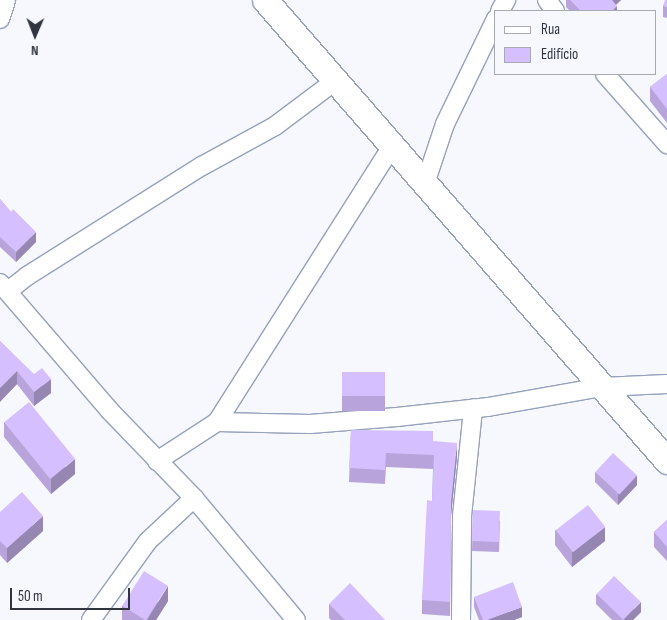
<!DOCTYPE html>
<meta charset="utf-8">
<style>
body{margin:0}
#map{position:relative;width:667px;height:620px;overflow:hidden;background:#f6f8fe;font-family:"Sofia Sans Condensed",sans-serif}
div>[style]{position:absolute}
.roads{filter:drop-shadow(1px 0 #97a1bc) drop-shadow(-1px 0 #97a1bc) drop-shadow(0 1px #97a1bc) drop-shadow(0 -1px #97a1bc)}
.street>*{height:18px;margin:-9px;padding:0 9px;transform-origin:9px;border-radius:9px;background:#fff}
.secondary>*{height:25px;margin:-12.5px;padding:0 12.5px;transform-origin:12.5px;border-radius:12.5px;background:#fff}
.wall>*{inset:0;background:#b8a4da;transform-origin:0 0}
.shaded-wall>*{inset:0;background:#9686b2}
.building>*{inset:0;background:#d6bffe;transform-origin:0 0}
span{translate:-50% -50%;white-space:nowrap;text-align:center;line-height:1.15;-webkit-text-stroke:4px #f6f8fe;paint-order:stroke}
.legend{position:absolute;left:494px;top:10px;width:162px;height:65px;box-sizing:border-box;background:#f6f8fe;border:1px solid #a7aab2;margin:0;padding:6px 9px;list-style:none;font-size:15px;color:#313540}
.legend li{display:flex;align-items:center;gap:10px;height:25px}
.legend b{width:25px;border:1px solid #a7aab2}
.north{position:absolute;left:10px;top:10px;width:50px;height:50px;-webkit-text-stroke:4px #f6f8fe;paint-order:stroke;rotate:181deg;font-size:14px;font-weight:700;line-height:20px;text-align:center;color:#313540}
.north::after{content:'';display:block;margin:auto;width:18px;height:22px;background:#313540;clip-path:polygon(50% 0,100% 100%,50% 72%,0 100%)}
.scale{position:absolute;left:10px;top:588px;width:120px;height:22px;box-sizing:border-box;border:2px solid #313540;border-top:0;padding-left:6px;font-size:15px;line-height:18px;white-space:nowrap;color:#313540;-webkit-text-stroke:4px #f6f8fe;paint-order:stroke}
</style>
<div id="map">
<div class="roads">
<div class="street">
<i style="left:547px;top:0;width:14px;rotate:54deg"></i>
<i style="left:500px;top:11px;width:13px;rotate:-61deg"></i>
<i style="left:0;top:19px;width:20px;rotate:-72deg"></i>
<i style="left:605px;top:74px;width:94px;rotate:48.5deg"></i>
<i style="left:425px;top:184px;width:63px;rotate:-71.6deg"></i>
<i style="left:445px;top:124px;width:117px;rotate:-64.1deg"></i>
<i style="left:0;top:283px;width:169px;rotate:49.3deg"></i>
<i style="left:110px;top:411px;width:121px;rotate:46deg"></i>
<i style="left:194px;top:498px;width:159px;rotate:50.1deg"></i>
<i style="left:8px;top:291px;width:24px;rotate:-38deg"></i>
<i style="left:27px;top:276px;width:207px;rotate:-32.2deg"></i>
<i style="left:202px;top:166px;width:83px;rotate:-28.7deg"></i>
<i style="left:275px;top:126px;width:75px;rotate:-36.9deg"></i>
<i style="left:217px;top:422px;width:327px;rotate:-57.6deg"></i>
<i style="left:157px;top:461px;width:72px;rotate:-33deg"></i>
<i style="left:217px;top:422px;width:93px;rotate:1.2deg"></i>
<i style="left:310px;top:424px;width:87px;rotate:-4.6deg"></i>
<i style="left:397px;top:417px;width:92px;rotate:-6.3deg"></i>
<i style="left:488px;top:407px;width:116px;rotate:-10deg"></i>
<i style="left:602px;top:387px;width:65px;rotate:-2.6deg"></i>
<i style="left:91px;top:620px;width:97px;rotate:-54.2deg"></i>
<i style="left:148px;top:541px;width:63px;rotate:-43.1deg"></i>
<i style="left:461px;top:620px;width:104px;rotate:-89.4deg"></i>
<i style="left:462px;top:516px;width:108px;rotate:-84.1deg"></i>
</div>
<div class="secondary">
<i style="left:265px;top:0;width:612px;rotate:48.91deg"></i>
</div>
</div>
<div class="wall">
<i style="clip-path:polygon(566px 0,621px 0,616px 5px,617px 11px,570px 11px,566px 7px)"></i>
<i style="clip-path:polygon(667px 0,667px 18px,663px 17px,663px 6px)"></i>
<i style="clip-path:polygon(667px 74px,667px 123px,650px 101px,650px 87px)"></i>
<i style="clip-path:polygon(0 199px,36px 242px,16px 262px,0 247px)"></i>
<i style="clip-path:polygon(0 341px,51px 393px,34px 406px,17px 384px,0 401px)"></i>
<i style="left:342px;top:372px;width:43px;height:39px"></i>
<i style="clip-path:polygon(4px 422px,75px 474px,51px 494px,4px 437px)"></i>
<i style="clip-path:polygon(351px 430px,433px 441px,457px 457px,451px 516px,450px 616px,422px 614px,422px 600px,432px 501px,433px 469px,386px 467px,385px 484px,349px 482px)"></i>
<i style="clip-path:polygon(595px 472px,637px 485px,618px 505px,595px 482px)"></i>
<i style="clip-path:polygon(473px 510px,500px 521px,499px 552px,472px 551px)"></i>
<i style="clip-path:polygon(0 512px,43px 531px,7px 563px,0 555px)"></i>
<i style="clip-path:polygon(667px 520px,667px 561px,654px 547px,654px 532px)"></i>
<i style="clip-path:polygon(555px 530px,605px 541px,572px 567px,555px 545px)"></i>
<i style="clip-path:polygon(596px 594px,641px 612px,633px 620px,612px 620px,596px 604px)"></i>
<i style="clip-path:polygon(474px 597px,522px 617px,514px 620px,479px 620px,474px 607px)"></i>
<i style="clip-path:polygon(168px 601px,156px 620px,122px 620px,122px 606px)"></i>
<i style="clip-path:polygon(329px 604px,385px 620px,331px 620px,329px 618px)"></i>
</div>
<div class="shaded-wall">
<i style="clip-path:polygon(610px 0,621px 0,610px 10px)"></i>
<i style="clip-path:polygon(617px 6px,617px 11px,613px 11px,613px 10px)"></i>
<i style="clip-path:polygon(36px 232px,36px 242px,16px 262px,16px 252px)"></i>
<i style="clip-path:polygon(17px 371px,17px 384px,0 402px,0 388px)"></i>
<i style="clip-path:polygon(51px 379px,51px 393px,34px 406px,34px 392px)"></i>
<i style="clip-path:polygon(457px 443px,457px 457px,451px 516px,450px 616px,451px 502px)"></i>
<i style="clip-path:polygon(75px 459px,75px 474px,51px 494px,51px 479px)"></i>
<i style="clip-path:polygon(637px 475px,637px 485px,618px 505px,618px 495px)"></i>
<i style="clip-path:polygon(43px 516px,43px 531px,7px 563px,7px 548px)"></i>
<i style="clip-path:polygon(605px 527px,605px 541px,572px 567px,572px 552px)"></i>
<i style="clip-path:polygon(168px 586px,168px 601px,156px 620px,147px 620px)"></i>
<i style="clip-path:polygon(641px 602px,641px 612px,633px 620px,623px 620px)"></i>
<i style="clip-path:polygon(522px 607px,522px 617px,514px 620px,487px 620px)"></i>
</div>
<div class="building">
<i style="clip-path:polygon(570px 0,612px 0,617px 6px,613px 10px,614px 11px,581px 11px)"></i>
<i style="clip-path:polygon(665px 0,667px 0,667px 7px,663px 6px)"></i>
<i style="clip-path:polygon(667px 74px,667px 109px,650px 87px)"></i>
<i style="clip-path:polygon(0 199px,11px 212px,13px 209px,36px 232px,16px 252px,0 237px)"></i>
<i style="clip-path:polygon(0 341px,34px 374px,42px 368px,51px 379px,34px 392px,17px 371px,0 388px)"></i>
<i style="left:342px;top:372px;width:43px;height:24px"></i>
<i style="left:29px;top:402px;width:73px;height:32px;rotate:51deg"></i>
<i style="clip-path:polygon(351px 430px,433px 431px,433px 441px,457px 443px,451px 502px,450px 602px,422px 600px,427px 500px,432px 501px,434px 455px,386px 453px,385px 470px,349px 468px)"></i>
<i style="left:613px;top:453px;width:33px;height:26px;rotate:43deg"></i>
<i style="clip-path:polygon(22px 492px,43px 516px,7px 548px,0 541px,0 512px)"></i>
<i style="left:588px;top:505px;width:28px;height:41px;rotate:52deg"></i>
<i style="left:473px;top:510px;width:27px;height:31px;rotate:2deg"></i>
<i style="clip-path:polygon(667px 520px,667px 547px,654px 532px)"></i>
<i style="left:144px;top:571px;width:28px;height:41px;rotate:32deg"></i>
<i style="left:614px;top:576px;width:37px;height:25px;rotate:44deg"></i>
<i style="clip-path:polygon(513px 582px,522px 607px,487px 620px,483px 620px,474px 597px)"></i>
<i style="clip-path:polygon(350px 583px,385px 620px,345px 620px,329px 604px)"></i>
</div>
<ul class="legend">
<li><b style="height:6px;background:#fff"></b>Rua</li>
<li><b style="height:14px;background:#d6bffe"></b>Edifício</li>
</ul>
<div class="north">N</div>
<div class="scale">50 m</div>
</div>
